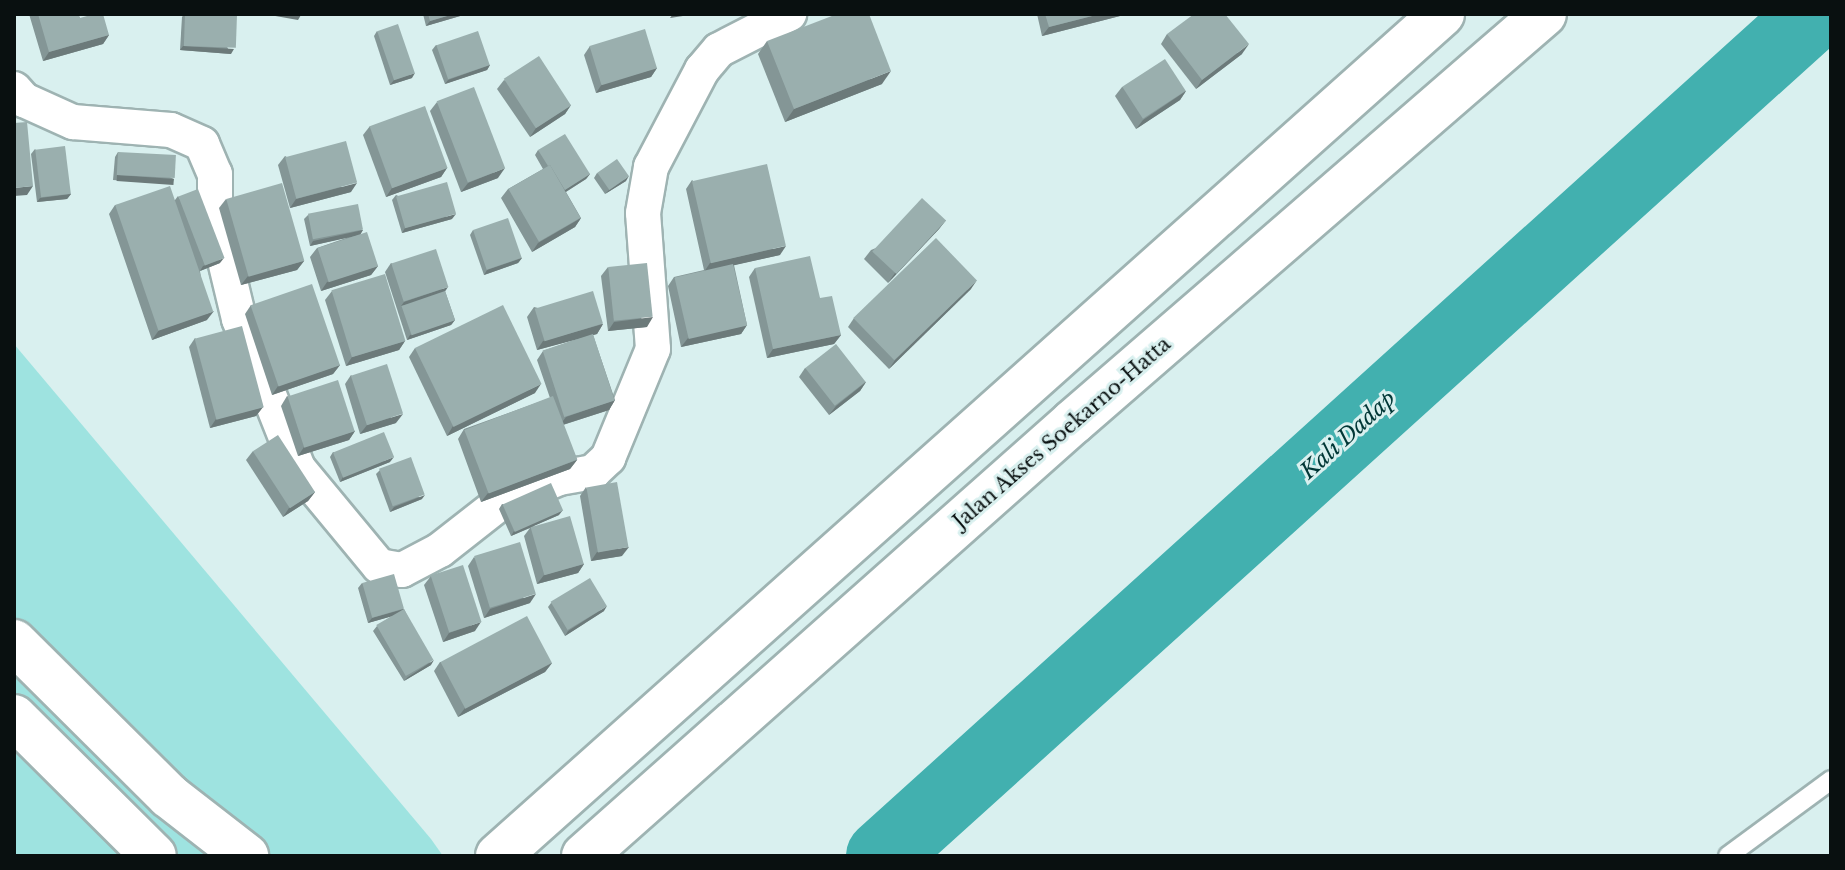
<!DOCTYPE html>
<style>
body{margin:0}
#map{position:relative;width:1845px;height:870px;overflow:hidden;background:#d9f0ef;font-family:"Libre Baskerville",serif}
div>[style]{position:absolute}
.green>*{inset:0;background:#9ee3e0}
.river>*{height:72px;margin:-36px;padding:0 36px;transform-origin:36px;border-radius:36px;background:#42b0af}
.roads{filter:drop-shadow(2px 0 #9eb3b2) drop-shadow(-2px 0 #9eb3b2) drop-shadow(0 2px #9eb3b2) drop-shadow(0 -2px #9eb3b2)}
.lane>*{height:18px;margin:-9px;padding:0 9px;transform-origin:9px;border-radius:9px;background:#fff}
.street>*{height:34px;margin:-17px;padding:0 17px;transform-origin:17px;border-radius:17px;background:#fff}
.secondary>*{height:44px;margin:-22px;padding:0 22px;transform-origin:22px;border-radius:22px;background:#fff}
.wall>*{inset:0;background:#849696}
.shaded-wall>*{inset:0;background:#6c7a7a;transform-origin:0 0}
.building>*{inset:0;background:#9aafae;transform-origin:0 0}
span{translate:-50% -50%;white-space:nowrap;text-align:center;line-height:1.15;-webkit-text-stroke:6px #d9f0ef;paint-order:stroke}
.street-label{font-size:20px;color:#091010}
.water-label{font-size:22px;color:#013736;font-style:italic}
.frame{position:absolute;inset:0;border:16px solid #091010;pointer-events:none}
</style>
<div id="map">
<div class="green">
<i style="clip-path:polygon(14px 344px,431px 839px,443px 856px,14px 856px)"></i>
</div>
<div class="river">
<i style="left:882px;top:856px;width:1256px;rotate:-42.1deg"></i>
</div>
<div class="roads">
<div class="lane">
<i style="left:1728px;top:856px;width:128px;rotate:-36.4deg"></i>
</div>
<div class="street">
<i style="left:14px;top:89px;width:15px;rotate:48deg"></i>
<i style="left:24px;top:100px;width:54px;rotate:24.2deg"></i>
<i style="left:73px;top:122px;width:98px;rotate:4.7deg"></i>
<i style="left:171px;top:130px;width:34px;rotate:24deg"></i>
<i style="left:202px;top:144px;width:33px;rotate:67deg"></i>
<i style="left:215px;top:174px;width:45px;rotate:90deg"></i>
<i style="left:215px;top:219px;width:103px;rotate:76.5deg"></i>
<i style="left:239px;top:319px;width:160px;rotate:68.4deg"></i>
<i style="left:298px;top:468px;width:127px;rotate:50.4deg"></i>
<i style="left:379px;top:566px;width:23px;rotate:10deg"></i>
<i style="left:402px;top:570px;width:43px;rotate:-27.8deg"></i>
<i style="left:440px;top:550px;width:76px;rotate:-38.1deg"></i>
<i style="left:500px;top:503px;width:64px;rotate:-23deg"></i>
<i style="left:559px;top:478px;width:35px;rotate:-10deg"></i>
<i style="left:593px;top:472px;width:21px;rotate:-43deg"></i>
<i style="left:608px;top:458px;width:118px;rotate:-67.6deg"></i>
<i style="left:653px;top:349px;width:136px;rotate:-94.2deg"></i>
<i style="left:643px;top:213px;width:47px;rotate:-80.1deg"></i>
<i style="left:651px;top:167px;width:110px;rotate:-62.3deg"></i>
<i style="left:702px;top:70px;width:26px;rotate:-50deg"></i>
<i style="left:719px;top:50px;width:79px;rotate:-27.2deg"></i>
</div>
<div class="secondary">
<i style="left:14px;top:642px;width:218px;rotate:44.8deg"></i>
<i style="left:169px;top:796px;width:98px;rotate:37.9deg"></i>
<i style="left:14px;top:717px;width:197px;rotate:44.8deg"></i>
<i style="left:498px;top:856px;width:1265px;rotate:-41.73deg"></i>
<i style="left:584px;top:856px;width:654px;rotate:-41.59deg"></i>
<i style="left:1073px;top:422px;width:623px;rotate:-40.9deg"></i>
</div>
</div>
<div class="wall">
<i style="clip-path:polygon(29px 14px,78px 14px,80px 18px,109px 35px,103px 44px,43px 61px)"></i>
<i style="clip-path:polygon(184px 14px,209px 14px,231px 54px,180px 50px,182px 17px)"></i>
<i style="clip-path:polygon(423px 14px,467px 14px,426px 26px)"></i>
<i style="clip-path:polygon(1037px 14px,1121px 14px,1120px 16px,1042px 36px)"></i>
<i style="clip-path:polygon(377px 31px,412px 78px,390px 85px,374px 36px)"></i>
<i style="clip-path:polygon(1167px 34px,1242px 54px,1196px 89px,1161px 44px)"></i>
<i style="clip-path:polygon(767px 41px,882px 84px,785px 122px,758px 54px)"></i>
<i style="clip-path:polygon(436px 45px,490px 65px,487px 70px,445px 84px,432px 50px)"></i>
<i style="clip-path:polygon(590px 46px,657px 68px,651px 77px,596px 93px,584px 55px)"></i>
<i style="clip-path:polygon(504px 80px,571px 105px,565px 114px,530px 137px,497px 89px)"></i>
<i style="clip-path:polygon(1122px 87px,1186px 91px,1180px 100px,1136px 129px,1115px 96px)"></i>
<i style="clip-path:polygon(437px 102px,498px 178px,461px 192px,430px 111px)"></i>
<i style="clip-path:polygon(370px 126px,447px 168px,441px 177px,386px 197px,363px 135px)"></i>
<i style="clip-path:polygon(35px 149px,71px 194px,67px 199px,37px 202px,31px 154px)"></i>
<i style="clip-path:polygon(538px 150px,590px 174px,586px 179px,566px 192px,581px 218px,575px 227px,532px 252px,501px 198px,508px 189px,543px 169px,535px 155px)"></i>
<i style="clip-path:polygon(118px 152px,174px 179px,171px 184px,113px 180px,115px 157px)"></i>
<i style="clip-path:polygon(285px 156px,351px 192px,290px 208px,278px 165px)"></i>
<i style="clip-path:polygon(597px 173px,626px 181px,605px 194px,594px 178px)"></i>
<i style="clip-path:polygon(692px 180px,780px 255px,734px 265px,747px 325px,741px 334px,681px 347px,668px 286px,674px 277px,704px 270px,686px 189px)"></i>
<i style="clip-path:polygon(396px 195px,452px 219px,402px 233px,392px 200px)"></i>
<i style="clip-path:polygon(178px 196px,220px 263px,200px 271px,207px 320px,152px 340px,109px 214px,115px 205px,175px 200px)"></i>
<i style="clip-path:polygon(226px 199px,304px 261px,297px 270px,241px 285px,219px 208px)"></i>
<i style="clip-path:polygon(308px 215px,363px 230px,360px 234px,378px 266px,371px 275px,321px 291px,310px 257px,317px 248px,349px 237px,310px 246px,304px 219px)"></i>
<i style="clip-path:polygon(946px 220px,939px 229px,888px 283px,864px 259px,871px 250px)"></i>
<i style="clip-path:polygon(473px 230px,522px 258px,518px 263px,484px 275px,470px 235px)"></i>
<i style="clip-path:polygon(391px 263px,445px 291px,455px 320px,451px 325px,407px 340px,385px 272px)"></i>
<i style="clip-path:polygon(608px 267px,647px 327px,608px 331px,601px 276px)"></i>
<i style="clip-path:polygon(755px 268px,820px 298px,841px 335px,834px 344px,767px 358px,749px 277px)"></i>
<i style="clip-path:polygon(971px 289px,889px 369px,848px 327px,854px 318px)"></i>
<i style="clip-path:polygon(332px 291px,405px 341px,399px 350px,346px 366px,325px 300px)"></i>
<i style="clip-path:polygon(251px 305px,340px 365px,333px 374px,272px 395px,245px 314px)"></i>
<i style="clip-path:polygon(534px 307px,603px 324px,597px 334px,593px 335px,615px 400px,609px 410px,563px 425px,577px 460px,570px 469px,481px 502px,458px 439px,464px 429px,550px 398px,537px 360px,543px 351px,580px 338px,537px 350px,527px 317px)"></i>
<i style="clip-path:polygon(195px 338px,263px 407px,256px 416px,210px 428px,189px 347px)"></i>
<i style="clip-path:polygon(415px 348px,535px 393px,447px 436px,409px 357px)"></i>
<i style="clip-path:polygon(805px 368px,866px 382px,860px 391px,829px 415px,799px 377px)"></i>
<i style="clip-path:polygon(351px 375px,396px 423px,360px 434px,345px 384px)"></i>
<i style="clip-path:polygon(287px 396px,355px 431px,349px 440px,298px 456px,281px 406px)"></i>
<i style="clip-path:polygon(253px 451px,315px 492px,308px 501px,283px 517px,246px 460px)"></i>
<i style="clip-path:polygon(333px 452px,390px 462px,340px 482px,330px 457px)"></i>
<i style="clip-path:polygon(380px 470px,422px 499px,390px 512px,376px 474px)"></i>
<i style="clip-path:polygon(586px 487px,622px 556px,591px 561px,580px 496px)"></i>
<i style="clip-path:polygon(502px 504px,559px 515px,533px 526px,584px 564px,578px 573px,537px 584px,524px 536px,530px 528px,511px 536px,499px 509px)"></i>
<i style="clip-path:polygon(474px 557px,530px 603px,484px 618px,468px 566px)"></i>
<i style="clip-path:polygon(431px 576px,475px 631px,443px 642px,424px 585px)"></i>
<i style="clip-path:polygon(362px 583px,404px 609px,431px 665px,404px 681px,373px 631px,377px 626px,392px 616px,368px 623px,358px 588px)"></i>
<i style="clip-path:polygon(551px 603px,604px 611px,565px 636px,548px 607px)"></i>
<i style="clip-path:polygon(440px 662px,552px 663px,545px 672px,458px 717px,434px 671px)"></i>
</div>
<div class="shaded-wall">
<i style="clip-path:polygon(264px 14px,294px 14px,301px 15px,298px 20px)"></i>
<i style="clip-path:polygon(454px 14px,467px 14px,426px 26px,430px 21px)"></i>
<i style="clip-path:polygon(673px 14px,696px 14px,670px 18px)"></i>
<i style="clip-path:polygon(1100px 14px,1121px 14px,1120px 16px,1042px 36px,1049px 27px)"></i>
<i style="clip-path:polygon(109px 35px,103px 44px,43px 61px,49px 52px)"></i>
<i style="clip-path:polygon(1249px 44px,1242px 54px,1196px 89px,1202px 80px)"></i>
<i style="clip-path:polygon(183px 46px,234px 49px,231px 54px,180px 50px)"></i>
<i style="clip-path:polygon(490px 65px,487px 70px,445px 84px,448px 80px)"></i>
<i style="clip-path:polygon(657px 68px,651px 77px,596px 93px,602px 84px)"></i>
<i style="clip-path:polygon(891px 71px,882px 84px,785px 122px,794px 109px)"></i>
<i style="clip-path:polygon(415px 73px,412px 78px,390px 85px,394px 80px)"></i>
<i style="clip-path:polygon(1186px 91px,1180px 100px,1136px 129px,1143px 120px)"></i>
<i style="clip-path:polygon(571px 105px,565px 114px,530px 137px,536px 128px)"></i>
<i style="clip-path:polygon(447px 168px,441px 177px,386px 197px,392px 188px)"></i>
<i style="clip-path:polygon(505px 168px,498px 178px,461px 192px,468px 183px)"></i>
<i style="clip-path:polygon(590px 174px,586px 179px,559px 196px,563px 191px)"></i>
<i style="left:117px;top:175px;width:57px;height:6px;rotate:4deg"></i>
<i style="clip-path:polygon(629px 176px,626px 181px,605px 194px,609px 190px)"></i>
<i style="clip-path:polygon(357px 183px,351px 192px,290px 208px,296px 199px)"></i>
<i style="clip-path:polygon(33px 186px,27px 195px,14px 196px,14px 188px)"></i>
<i style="clip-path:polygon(71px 194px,67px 199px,37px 202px,40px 198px)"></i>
<i style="clip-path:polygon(456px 214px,452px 219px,402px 233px,405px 228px)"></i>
<i style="clip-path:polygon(581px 218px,575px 227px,532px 252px,538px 243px)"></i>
<i style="clip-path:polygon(946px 220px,939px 229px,888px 283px,895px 273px)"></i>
<i style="clip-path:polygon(363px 230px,360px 235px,310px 246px,313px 241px)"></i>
<i style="clip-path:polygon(786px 246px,780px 255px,704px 272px,710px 263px)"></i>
<i style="clip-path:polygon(224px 258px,220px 263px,200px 271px,203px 266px)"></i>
<i style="clip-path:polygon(522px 258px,518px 263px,484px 275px,487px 270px)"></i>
<i style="clip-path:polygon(304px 261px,297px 270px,241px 285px,248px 276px)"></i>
<i style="clip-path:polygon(378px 266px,371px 275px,321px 291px,327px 282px)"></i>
<i style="clip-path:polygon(977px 280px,971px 289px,889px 369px,895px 360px)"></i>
<i style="clip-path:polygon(448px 287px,442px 296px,401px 306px,404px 302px)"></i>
<i style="clip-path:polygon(214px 311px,207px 320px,152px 340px,159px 330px)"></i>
<i style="clip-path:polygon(653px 317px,647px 327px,608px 331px,614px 322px)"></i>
<i style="clip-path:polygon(455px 320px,451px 325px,407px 340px,410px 335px)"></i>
<i style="clip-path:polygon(603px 324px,597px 334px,537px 350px,543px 341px)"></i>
<i style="clip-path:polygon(747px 325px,741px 334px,681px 347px,688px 338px)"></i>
<i style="clip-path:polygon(841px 335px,834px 344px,767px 358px,773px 349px)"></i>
<i style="clip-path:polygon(405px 341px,399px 350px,346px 366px,352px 357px)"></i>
<i style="clip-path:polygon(340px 365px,333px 374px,272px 395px,278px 386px)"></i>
<i style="clip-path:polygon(866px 382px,860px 391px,829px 415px,836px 406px)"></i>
<i style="clip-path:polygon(541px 384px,535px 393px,447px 436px,453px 426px)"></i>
<i style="clip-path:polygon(615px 400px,609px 410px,559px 426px,566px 417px)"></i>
<i style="clip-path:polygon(263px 407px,256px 416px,210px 428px,216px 419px)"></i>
<i style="clip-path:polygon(403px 414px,396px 423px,360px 434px,367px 425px)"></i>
<i style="clip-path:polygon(355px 431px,349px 440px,298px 456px,304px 447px)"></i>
<i style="clip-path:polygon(394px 457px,390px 462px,340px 482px,343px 477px)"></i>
<i style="clip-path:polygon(577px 460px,570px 469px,481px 502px,488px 493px)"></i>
<i style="clip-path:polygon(315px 492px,308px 501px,283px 517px,289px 508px)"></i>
<i style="clip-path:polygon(425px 495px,422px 499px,390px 512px,394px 507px)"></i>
<i style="clip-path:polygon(563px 510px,559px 515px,511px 536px,514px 531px)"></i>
<i style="clip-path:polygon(629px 547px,622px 556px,591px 561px,597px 552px)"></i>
<i style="clip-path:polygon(584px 564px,578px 573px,537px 584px,544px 575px)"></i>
<i style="clip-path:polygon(536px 594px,530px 603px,484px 618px,490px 609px)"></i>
<i style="clip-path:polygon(607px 606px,604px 611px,565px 636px,568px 631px)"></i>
<i style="clip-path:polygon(404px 609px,400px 614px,368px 623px,372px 618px)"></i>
<i style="clip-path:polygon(481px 622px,475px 631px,443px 642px,449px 633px)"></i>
<i style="clip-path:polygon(434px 660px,431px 665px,404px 681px,408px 677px)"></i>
<i style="clip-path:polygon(552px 663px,545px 672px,458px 717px,465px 708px)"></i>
</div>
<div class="building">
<i style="clip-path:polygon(38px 14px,78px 14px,80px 18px,94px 14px,103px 14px,109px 35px,49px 52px)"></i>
<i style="left:185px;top:14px;width:52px;height:32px;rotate:2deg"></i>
<i style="clip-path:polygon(428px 14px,454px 14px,430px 21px)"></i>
<i style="clip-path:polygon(837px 14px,869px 14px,891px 71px,794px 109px,767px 41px)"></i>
<i style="clip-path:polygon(1045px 14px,1100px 14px,1049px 27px)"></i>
<i style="clip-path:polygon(1194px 14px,1225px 14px,1249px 44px,1202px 80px,1167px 34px)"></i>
<i style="left:398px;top:24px;width:52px;height:22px;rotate:71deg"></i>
<i style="left:645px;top:29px;width:41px;height:58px;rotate:73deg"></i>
<i style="left:478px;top:31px;width:36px;height:44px;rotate:71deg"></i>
<i style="left:539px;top:56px;width:59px;height:42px;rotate:57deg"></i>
<i style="left:1165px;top:59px;width:38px;height:51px;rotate:57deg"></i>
<i style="left:474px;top:87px;width:87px;height:40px;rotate:69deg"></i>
<i style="left:425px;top:106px;width:66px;height:59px;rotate:70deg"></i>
<i style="clip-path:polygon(27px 122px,33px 186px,14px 188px,14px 123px)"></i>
<i style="clip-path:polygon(565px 134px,590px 174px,565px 190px,550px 165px,548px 166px,538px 150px)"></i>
<i style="left:346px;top:141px;width:43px;height:63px;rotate:75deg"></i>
<i style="left:65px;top:146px;width:48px;height:30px;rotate:83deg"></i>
<i style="left:118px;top:152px;width:58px;height:23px;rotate:3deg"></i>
<i style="left:617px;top:159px;width:21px;height:24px;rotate:55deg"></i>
<i style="left:767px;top:164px;width:84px;height:77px;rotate:77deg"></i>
<i style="left:550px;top:165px;width:61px;height:48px;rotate:60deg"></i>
<i style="left:447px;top:182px;width:33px;height:53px;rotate:74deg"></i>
<i style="left:282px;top:183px;width:81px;height:58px;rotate:74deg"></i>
<i style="left:170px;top:186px;width:133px;height:58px;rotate:71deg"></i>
<i style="left:198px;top:189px;width:74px;height:21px;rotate:69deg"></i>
<i style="left:922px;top:198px;width:33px;height:73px;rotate:43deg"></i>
<i style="left:358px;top:204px;width:26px;height:51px;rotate:79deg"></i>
<i style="left:508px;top:218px;width:42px;height:37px;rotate:71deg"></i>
<i style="left:367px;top:232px;width:36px;height:52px;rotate:72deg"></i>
<i style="left:936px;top:238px;width:59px;height:115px;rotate:46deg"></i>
<i style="left:436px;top:249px;width:40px;height:47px;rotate:72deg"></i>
<i style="clip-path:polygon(810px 256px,820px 298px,832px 296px,841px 335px,773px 349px,755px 268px)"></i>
<i style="left:647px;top:263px;width:54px;height:39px;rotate:84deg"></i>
<i style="left:733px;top:264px;width:63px;height:60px;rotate:77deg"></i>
<i style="left:385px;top:274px;width:70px;height:56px;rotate:73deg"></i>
<i style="left:312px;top:284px;width:86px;height:65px;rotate:71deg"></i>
<i style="left:445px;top:291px;width:31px;height:46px;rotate:71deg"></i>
<i style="left:593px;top:291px;width:34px;height:61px;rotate:73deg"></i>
<i style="left:503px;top:305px;width:88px;height:98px;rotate:64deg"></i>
<i style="left:242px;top:326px;width:84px;height:49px;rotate:75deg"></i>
<i style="left:593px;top:334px;width:70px;height:53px;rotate:72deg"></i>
<i style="left:836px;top:344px;width:48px;height:39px;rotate:52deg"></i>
<i style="left:387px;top:364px;width:52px;height:38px;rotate:72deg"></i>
<i style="left:338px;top:380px;width:54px;height:53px;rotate:72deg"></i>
<i style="left:553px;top:396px;width:68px;height:95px;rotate:69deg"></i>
<i style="left:384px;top:432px;width:27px;height:55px;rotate:68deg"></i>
<i style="left:278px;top:435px;width:68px;height:30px;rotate:57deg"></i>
<i style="left:411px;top:457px;width:40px;height:34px;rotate:70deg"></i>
<i style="left:617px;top:482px;width:66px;height:31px;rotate:80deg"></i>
<i style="left:551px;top:483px;width:30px;height:53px;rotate:66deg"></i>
<i style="left:570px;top:516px;width:50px;height:41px;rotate:74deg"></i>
<i style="left:520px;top:542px;width:54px;height:48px;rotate:73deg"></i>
<i style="left:463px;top:565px;width:60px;height:34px;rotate:72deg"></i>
<i style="left:394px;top:574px;width:36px;height:33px;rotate:74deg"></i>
<i style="left:590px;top:578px;width:33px;height:46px;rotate:59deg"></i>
<i style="left:404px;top:609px;width:59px;height:32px;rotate:60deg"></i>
<i style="left:527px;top:616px;width:53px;height:98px;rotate:62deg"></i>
</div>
<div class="street-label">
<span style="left:1062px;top:433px;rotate:-41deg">Jalan Akses Soekarno-Hatta</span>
</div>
<div class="water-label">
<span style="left:1348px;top:435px;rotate:-42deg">Kali Dadap</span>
</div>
<div class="frame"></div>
</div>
